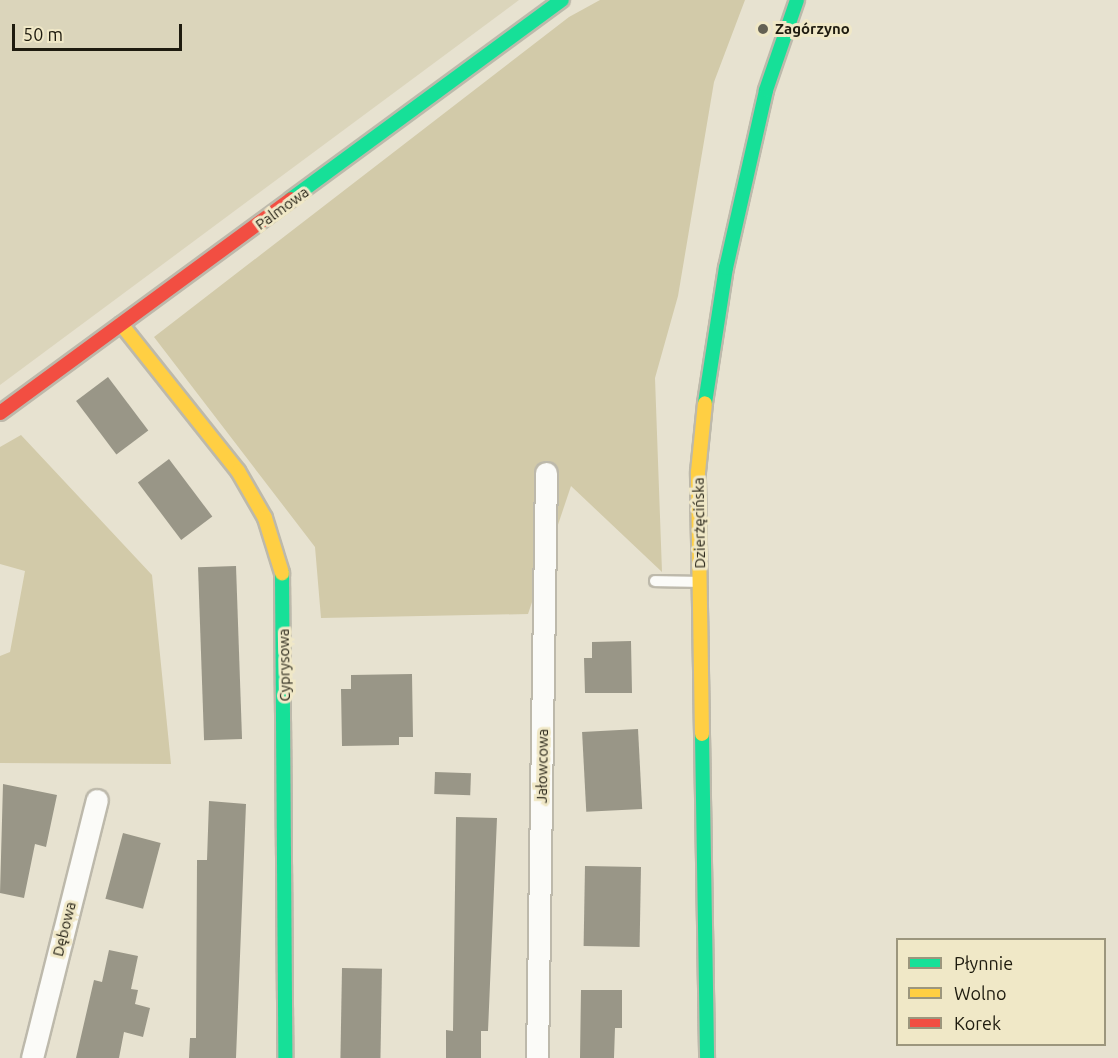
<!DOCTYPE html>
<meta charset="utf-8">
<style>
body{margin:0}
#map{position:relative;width:1118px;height:1058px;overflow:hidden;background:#e7e2d0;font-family:Ubuntu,sans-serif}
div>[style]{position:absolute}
.green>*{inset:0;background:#dbd5bb}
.forest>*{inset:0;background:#d2caa9}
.building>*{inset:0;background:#999687;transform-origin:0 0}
.roads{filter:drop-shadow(2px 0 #bdb9ab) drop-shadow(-2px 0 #bdb9ab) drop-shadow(0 2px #bdb9ab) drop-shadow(0 -2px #bdb9ab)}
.lane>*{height:10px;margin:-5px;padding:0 5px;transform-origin:5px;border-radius:5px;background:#fbfbf8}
.street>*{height:21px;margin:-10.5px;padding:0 10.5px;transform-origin:10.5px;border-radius:10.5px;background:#fbfbf8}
.fast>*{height:14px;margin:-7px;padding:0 7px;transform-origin:7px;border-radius:7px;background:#16e098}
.slow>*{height:14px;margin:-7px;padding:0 7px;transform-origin:7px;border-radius:7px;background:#ffcf43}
.jam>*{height:14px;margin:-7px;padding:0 7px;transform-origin:7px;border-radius:7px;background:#f24e42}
.dots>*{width:16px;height:16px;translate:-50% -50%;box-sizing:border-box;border:3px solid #f0e8c7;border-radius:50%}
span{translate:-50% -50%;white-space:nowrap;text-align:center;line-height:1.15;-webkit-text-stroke:6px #f0e8c7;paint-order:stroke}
.poi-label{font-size:15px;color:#1e1b0f;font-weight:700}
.left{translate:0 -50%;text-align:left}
.street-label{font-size:15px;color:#1e1b0f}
.legend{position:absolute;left:896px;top:938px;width:210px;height:108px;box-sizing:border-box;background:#f0e8c7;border:2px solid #9c967d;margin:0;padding:8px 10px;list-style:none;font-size:18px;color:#1e1b0f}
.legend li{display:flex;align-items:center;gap:12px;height:30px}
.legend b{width:30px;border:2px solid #9c967d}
.scale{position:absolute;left:12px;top:24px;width:170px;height:27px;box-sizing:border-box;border:3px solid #1e1b0f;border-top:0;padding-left:8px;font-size:18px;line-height:21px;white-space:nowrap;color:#1e1b0f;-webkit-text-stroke:4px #f0e8c7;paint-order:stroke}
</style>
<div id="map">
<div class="green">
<i style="clip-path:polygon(0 0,519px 0,0 385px)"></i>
</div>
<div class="forest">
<i style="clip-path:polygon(600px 0,745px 0,714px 82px,678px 296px,655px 378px,662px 572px,571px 486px,528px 614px,321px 618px,315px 547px,154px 337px,569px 17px)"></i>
<i style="clip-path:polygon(21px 435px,152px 575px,171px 764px,0 763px,0 656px,10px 652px,25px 571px,0 564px,0 447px)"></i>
</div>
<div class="building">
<i style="left:108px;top:377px;width:67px;height:40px;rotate:53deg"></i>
<i style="left:169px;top:459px;width:72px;height:39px;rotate:53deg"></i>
<i style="left:236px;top:566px;width:173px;height:38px;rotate:88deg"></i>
<i style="clip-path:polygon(631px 641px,632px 693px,585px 693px,584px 658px,592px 658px,592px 642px)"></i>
<i style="clip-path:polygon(412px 674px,413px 737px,399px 737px,399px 745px,342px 746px,341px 689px,351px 689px,351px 675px)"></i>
<i style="left:638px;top:729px;width:80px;height:56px;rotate:87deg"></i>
<i style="left:435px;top:772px;width:36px;height:22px;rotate:2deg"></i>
<i style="clip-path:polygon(3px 784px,57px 795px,46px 847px,35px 844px,24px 898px,0 893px)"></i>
<i style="clip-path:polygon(209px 801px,246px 804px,236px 1058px,189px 1058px,190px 1038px,196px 1038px,197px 860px,207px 860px)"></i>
<i style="clip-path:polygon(456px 817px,497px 818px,488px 1031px,481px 1031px,481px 1058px,446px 1058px,446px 1030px,453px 1031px)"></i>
<i style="left:123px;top:833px;width:39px;height:68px;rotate:15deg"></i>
<i style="left:585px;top:866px;width:56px;height:80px;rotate:1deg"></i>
<i style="clip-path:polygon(109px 950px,138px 956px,131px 989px,138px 990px,135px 1004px,150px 1008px,143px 1037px,124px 1032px,119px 1058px,76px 1058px,94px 980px,102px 982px)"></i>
<i style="left:342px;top:968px;width:40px;height:90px;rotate:1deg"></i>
<i style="clip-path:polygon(581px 990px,622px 990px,622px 1028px,615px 1028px,614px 1058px,580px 1058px)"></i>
</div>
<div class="roads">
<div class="lane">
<i style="left:655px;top:581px;width:44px;rotate:1.3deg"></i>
</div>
<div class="street">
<i style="left:32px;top:1058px;width:266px;rotate:-75.9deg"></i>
<i style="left:537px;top:1058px;width:585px;rotate:-89.12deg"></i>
</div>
<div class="fast">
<i style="left:291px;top:199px;width:336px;rotate:-36.3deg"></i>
<i style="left:705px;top:403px;width:137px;rotate:-81.2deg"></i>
<i style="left:726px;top:268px;width:182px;rotate:-77.3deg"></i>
<i style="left:766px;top:90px;width:95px;rotate:-71deg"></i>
<i style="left:282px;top:573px;width:485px;rotate:89.6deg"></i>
<i style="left:702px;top:734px;width:324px;rotate:89.1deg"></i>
</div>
<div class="slow">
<i style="left:121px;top:324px;width:188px;rotate:51.5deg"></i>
<i style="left:238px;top:471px;width:54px;rotate:60.1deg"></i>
<i style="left:265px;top:518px;width:58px;rotate:72.8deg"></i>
<i style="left:702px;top:734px;width:262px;rotate:-90.9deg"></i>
<i style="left:698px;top:472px;width:69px;rotate:-84.2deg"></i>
</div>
<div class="jam">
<i style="left:0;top:413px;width:361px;rotate:-36.3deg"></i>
</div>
</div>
<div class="dots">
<i style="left:763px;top:29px;background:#646153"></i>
</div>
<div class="poi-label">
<span class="left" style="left:775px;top:29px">Zagórzyno</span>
</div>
<div class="street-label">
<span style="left:282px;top:208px;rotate:-36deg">Palmowa</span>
<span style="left:699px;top:523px;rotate:-91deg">Dzierżęcińska</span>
<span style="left:284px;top:665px;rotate:-91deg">Cyprysowa</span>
<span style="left:542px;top:766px;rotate:-89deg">Jałowcowa</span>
<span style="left:64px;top:929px;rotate:-76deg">Dębowa</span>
</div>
<ul class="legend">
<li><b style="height:8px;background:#16e098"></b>Płynnie</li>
<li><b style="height:8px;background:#ffcf43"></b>Wolno</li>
<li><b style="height:8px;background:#f24e42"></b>Korek</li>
</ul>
<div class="scale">50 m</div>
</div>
